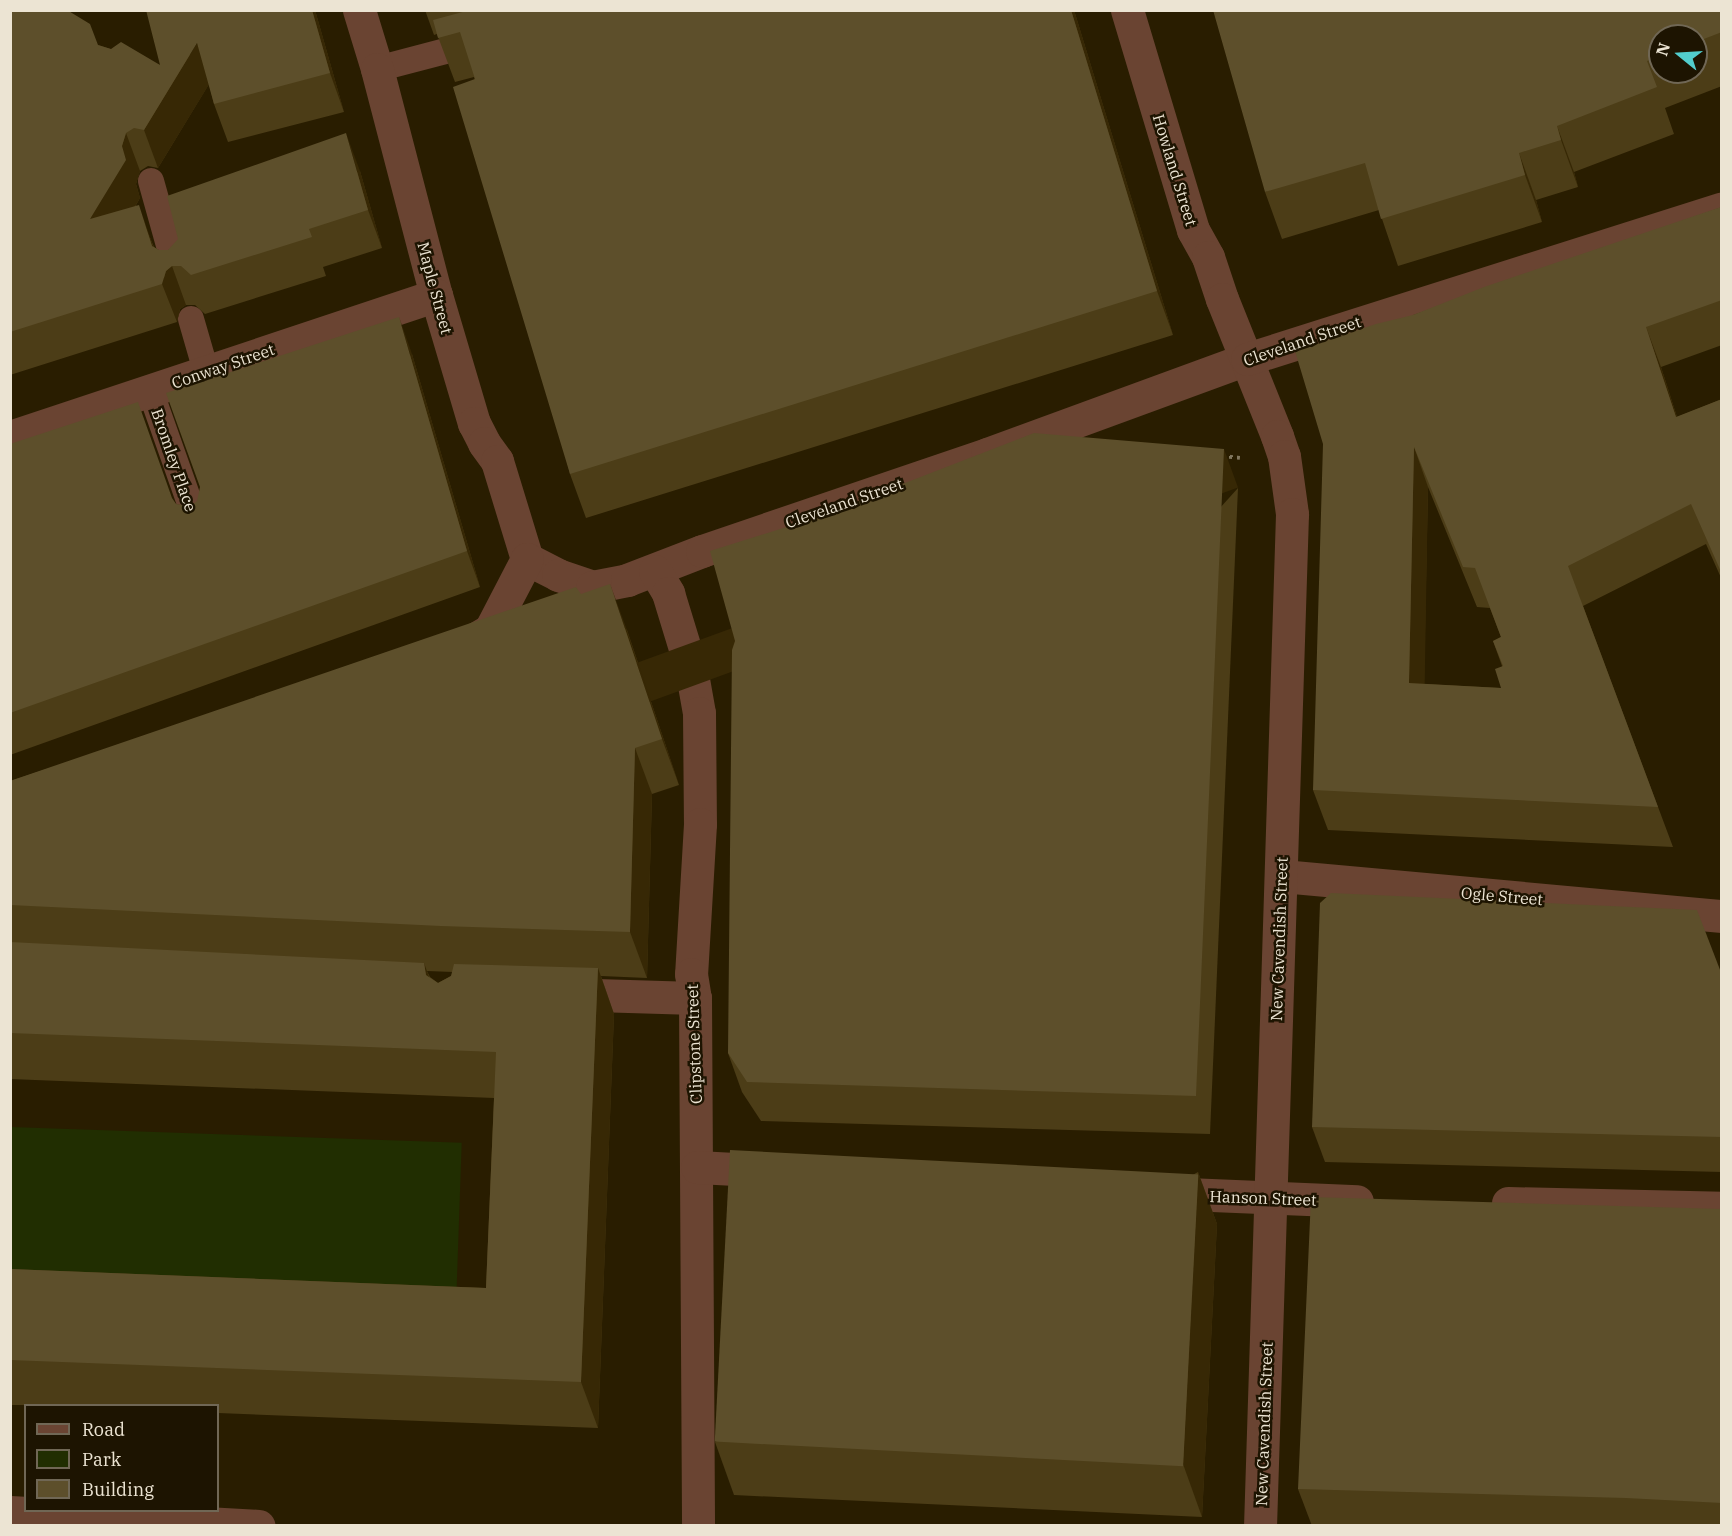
<!DOCTYPE html>
<style>
body{margin:0}
#map{position:relative;width:1732px;height:1536px;overflow:hidden;background:#291d00;font-family:"IBM Plex Serif",serif}
div>[style]{position:absolute}
.green>*{inset:0;background:#212e01;transform-origin:0 0}
.path>*{height:4px;margin-top:-2px;transform-origin:0;background:repeating-linear-gradient(90deg,#80765e 0 3px,transparent 0 7.5px)}
.service>*{height:26px;margin:-13px;padding:0 13px;transform-origin:13px;border-radius:13px;background:#6a4432}
.minor>*{height:33px;margin:-16.5px;padding:0 16.5px;transform-origin:16.5px;border-radius:16.5px;background:#6a4432}
.tertiary>*{height:33px;margin:-16.5px;padding:0 16.5px;transform-origin:16.5px;border-radius:16.5px;background:#6a4432}
.wall>*{inset:0;background:#4c3d17}
.shaded-wall>*{inset:0;background:#372805;transform-origin:0 0}
.building>*{inset:0;background:#5d4f2b;transform-origin:0 0}
span{translate:-50% -50%;white-space:nowrap;text-align:center;line-height:1.15;-webkit-text-stroke:5px #1d1401;paint-order:stroke}
.street-label{font-size:16px;color:#ece4d3}
.frame{position:absolute;inset:0;border:12px solid #ece4d3;pointer-events:none}
.legend{position:absolute;left:24px;top:1404px;width:195px;height:108px;box-sizing:border-box;background:#1d1401;border:2px solid #706755;margin:0;padding:8px 10px;list-style:none;font-size:18px;color:#ece4d3}
.legend li{display:flex;align-items:center;gap:12px;height:30px}
.legend b{width:30px;border:2px solid #706755}
.north{position:absolute;left:1648px;top:24px;width:60px;height:60px;box-sizing:border-box;background:#1d1401;border:2px solid #706755;border-radius:50%;rotate:288deg;font-size:16px;font-weight:700;line-height:24px;text-align:center;color:#ece4d3}
.north::after{content:'';display:block;margin:auto;width:21px;height:27px;background:#52cdcd;clip-path:polygon(50% 0,100% 100%,50% 72%,0 100%)}
</style>
<div id="map">
<div class="green">
<i style="left:11px;top:1127px;width:451px;height:164px;rotate:2deg"></i>
</div>
<div class="path">
<i style="left:1222px;top:456px;width:18px;rotate:6deg"></i>
</div>
<div class="service">
<i style="left:377px;top:69px;width:102px;rotate:-14.7deg"></i>
<i style="left:151px;top:181px;width:97px;rotate:74.4deg"></i>
<i style="left:191px;top:319px;width:54px;rotate:73.9deg"></i>
<i style="left:150px;top:390px;width:147px;rotate:70.6deg"></i>
</div>
<div class="minor">
<i style="left:359px;top:10px;width:62px;rotate:73deg"></i>
<i style="left:377px;top:69px;width:234px;rotate:75.4deg"></i>
<i style="left:436px;top:295px;width:134px;rotate:73.5deg"></i>
<i style="left:474px;top:423px;width:22px;rotate:63deg"></i>
<i style="left:484px;top:443px;width:22px;rotate:54deg"></i>
<i style="left:497px;top:461px;width:102px;rotate:73deg"></i>
<i style="left:10px;top:437px;width:449px;rotate:-18.4deg"></i>
<i style="left:527px;top:559px;width:35px;rotate:27deg"></i>
<i style="left:558px;top:575px;width:36px;rotate:19deg"></i>
<i style="left:592px;top:587px;width:36px;rotate:-11deg"></i>
<i style="left:627px;top:580px;width:80px;rotate:-21.1deg"></i>
<i style="left:702px;top:551px;width:301px;rotate:-18.8deg"></i>
<i style="left:987px;top:454px;width:277px;rotate:-20.1deg"></i>
<i style="left:655px;top:571px;width:26px;rotate:59deg"></i>
<i style="left:668px;top:593px;width:78px;rotate:73deg"></i>
<i style="left:691px;top:668px;width:46px;rotate:79.9deg"></i>
<i style="left:699px;top:713px;width:111px;rotate:89.5deg"></i>
<i style="left:700px;top:824px;width:150px;rotate:93.4deg"></i>
<i style="left:691px;top:974px;width:24px;rotate:81deg"></i>
<i style="left:695px;top:998px;width:528px;rotate:89.67deg"></i>
<i style="left:470px;top:642px;width:23px;rotate:-31deg"></i>
<i style="left:490px;top:630px;width:80px;rotate:-62.5deg"></i>
<i style="left:1282px;top:876px;width:442px;rotate:5.2deg"></i>
<i style="left:562px;top:994px;width:133px;rotate:1.7deg"></i>
<i style="left:697px;top:1167px;width:76px;rotate:3deg"></i>
<i style="left:1163px;top:1193px;width:194px;rotate:2.4deg"></i>
<i style="left:1508px;top:1203px;width:214px;rotate:1.3deg"></i>
<i style="left:10px;top:1512px;width:249px;rotate:3.2deg"></i>
</div>
<div class="tertiary">
<i style="left:1127px;top:10px;width:230px;rotate:73.3deg"></i>
<i style="left:1193px;top:230px;width:31px;rotate:61deg"></i>
<i style="left:1208px;top:257px;width:44px;rotate:71.6deg"></i>
<i style="left:1222px;top:299px;width:148px;rotate:68.1deg"></i>
<i style="left:1277px;top:436px;width:21px;rotate:71deg"></i>
<i style="left:1284px;top:456px;width:59px;rotate:82.1deg"></i>
<i style="left:1292px;top:514px;width:1013px;rotate:91.81deg"></i>
<i style="left:1247px;top:359px;width:498px;rotate:-17.6deg"></i>
</div>
<div class="wall">
<i style="clip-path:polygon(10px 10px,98px 45px,160px 65px,315px 10px,344px 112px,228px 142px,214px 104px,209px 84px,158px 168px,148px 166px,140px 171px,136px 184px,140px 198px,136px 205px,154px 247px,159px 250px,168px 250px,360px 171px,382px 248px,323px 267px,326px 276px,205px 314px,195px 305px,186px 305px,180px 309px,177px 322px,10px 375px)"></i>
<i style="clip-path:polygon(425px 10px,1074px 10px,1173px 335px,586px 518px,570px 474px,474px 77px,455px 82px,437px 34px,434px 35px)"></i>
<i style="clip-path:polygon(evenodd,1722px 10px,1722px 86px,1665px 108px,1674px 134px,1574px 172px,1578px 187px,1536px 200px,1542px 222px,1398px 266px,1379px 210px,1282px 239px,1265px 192px,1722px 10px,1660px 36px,1696px 36px,1696px 72px,1660px 72px,1660px 36px)"></i>
<i style="clip-path:polygon(evenodd,1722px 207px,1722px 345px,1661px 367px,1677px 417px,1722px 399px,1722px 580px,1706px 544px,1583px 606px,1673px 847px,1328px 830px,1313px 790px,1413px 315px,1722px 207px,1428px 487px,1477px 607px,1490px 608px,1501px 637px,1493px 641px,1502px 666px,1501px 688px,1424px 684px,1428px 487px)"></i>
<i style="clip-path:polygon(412px 354px,480px 587px,10px 755px,10px 444px,172px 499px,176px 504px,190px 507px)"></i>
<i style="clip-path:polygon(1238px 488px,1210px 1134px,761px 1121px,742px 1092px,728px 1053px)"></i>
<i style="clip-path:polygon(evenodd,581px 594px,627px 630px,679px 785px,652px 794px,647px 978px,601px 976px,614px 1014px,598px 1428px,218px 1413px,218px 1406px,10px 1405px,10px 1269px,486px 1288px,494px 1098px,10px 1079px,10px 781px,581px 594px,427px 971px,453px 972px,451px 976px,438px 983px,430px 977px,427px 971px)"></i>
<i style="clip-path:polygon(1722px 975px,1722px 1172px,1325px 1162px,1312px 1127px)"></i>
<i style="clip-path:polygon(1198px 1172px,1217px 1224px,1202px 1517px,734px 1495px,715px 1442px)"></i>
<i style="clip-path:polygon(1722px 1209px,1722px 1526px,1312px 1526px,1298px 1489px)"></i>
</div>
<div class="shaded-wall">
<i style="clip-path:polygon(312px 10px,315px 10px,344px 112px,330px 73px)"></i>
<i style="clip-path:polygon(1071px 10px,1074px 10px,1173px 335px,1157px 291px)"></i>
<i style="clip-path:polygon(197px 43px,211px 81px,158px 168px,144px 130px)"></i>
<i style="clip-path:polygon(1557px 126px,1574px 172px,1578px 187px,1561px 140px)"></i>
<i style="clip-path:polygon(126px 133px,140px 171px,136px 184px,140px 198px,104px 258px,90px 219px,122px 146px)"></i>
<i style="clip-path:polygon(346px 133px,360px 171px,382px 248px,368px 210px)"></i>
<i style="clip-path:polygon(1519px 153px,1536px 200px,1542px 222px,1525px 175px)"></i>
<i style="clip-path:polygon(139px 205px,164px 278px,166px 271px,172px 266px,186px 305px,180px 309px,177px 322px,162px 284px,152px 246px)"></i>
<i style="clip-path:polygon(399px 317px,412px 354px,480px 587px,467px 551px)"></i>
<i style="clip-path:polygon(1646px 327px,1661px 367px,1690px 457px,1676px 417px)"></i>
<i style="clip-path:polygon(1414px 447px,1428px 487px,1424px 723px,1409px 683px)"></i>
<i style="left:1224px;top:449px;width:41px;height:648px;rotate:70deg"></i>
<i style="clip-path:polygon(610px 584px,627px 630px,679px 785px,662px 739px)"></i>
<i style="clip-path:polygon(635px 748px,652px 794px,647px 978px,630px 932px)"></i>
<i style="clip-path:polygon(424px 963px,441px 1009px,426px 975px)"></i>
<i style="clip-path:polygon(598px 968px,614px 1014px,598px 1428px,581px 1382px)"></i>
<i style="clip-path:polygon(1198px 1172px,1217px 1224px,1202px 1517px,1183px 1464px)"></i>
</div>
<div class="building">
<i style="clip-path:polygon(10px 10px,67px 10px,90px 24px,98px 45px,111px 49px,121px 42px,160px 65px,146px 10px,312px 10px,330px 73px,214px 104px,197px 43px,144px 130px,134px 128px,126px 133px,122px 146px,126px 160px,90px 219px,139px 205px,152px 246px,159px 250px,168px 250px,178px 239px,167px 196px,346px 133px,368px 210px,309px 229px,312px 237px,191px 275px,181px 266px,172px 266px,166px 271px,162px 284px,10px 332px)"></i>
<i style="clip-path:polygon(470px 10px,1071px 10px,1157px 291px,570px 474px,453px 87px,475px 79px,460px 32px,438px 38px,433px 20px)"></i>
<i style="clip-path:polygon(1213px 10px,1722px 10px,1722px 32px,1696px 42px,1696px 36px,1660px 36px,1660px 56px,1647px 61px,1657px 87px,1557px 126px,1561px 140px,1519px 153px,1525px 175px,1381px 219px,1365px 163px,1265px 192px)"></i>
<i style="clip-path:polygon(evenodd,1721px 207px,1722px 300px,1646px 327px,1676px 417px,1722px 399px,1722px 574px,1691px 504px,1568px 566px,1658px 807px,1313px 790px,1323px 444px,1295px 351px,1376px 324px,1413px 315px,1484px 287px,1721px 207px,1414px 447px,1463px 567px,1475px 568px,1501px 637px,1493px 641px,1503px 666px,1495px 669px,1501px 688px,1409px 683px,1414px 447px)"></i>
<i style="clip-path:polygon(399px 317px,467px 551px,10px 713px,10px 444px,138px 402px,172px 498px,176px 504px,190px 507px,197px 501px,200px 487px,166px 393px)"></i>
<i style="clip-path:polygon(1034px 433px,1224px 449px,1196px 1096px,747px 1082px,728px 1053px,732px 650px,735px 641px,710px 551px,812px 519px)"></i>
<i style="clip-path:polygon(610px 584px,662px 739px,635px 748px,630px 932px,441px 926px,10px 905px,10px 781px,576px 587px,581px 594px)"></i>
<i style="clip-path:polygon(1331px 893px,1697px 910px,1722px 975px,1722px 1137px,1312px 1127px,1320px 903px)"></i>
<i style="clip-path:polygon(10px 942px,424px 963px,426px 975px,438px 983px,451px 976px,454px 964px,598px 968px,581px 1382px,10px 1360px,10px 1269px,486px 1288px,496px 1052px,10px 1033px)"></i>
<i style="left:730px;top:1150px;width:469px;height:292px;rotate:3deg"></i>
<i style="clip-path:polygon(1311px 1197px,1722px 1209px,1722px 1503px,1626px 1498px,1298px 1489px)"></i>
</div>
<div class="street-label">
<span style="left:1175px;top:170px;rotate:73deg">Howland Street</span>
<span style="left:435px;top:288px;rotate:75deg">Maple Street</span>
<span style="left:1302px;top:341px;rotate:-19deg">Cleveland Street</span>
<span style="left:223px;top:366px;rotate:-19deg">Conway Street</span>
<span style="left:174px;top:460px;rotate:71deg">Bromley Place</span>
<span style="left:844px;top:503px;rotate:-19deg">Cleveland Street</span>
<span style="left:1502px;top:896px;rotate:5deg">Ogle Street</span>
<span style="left:1279px;top:939px;rotate:-88deg">New Cavendish Street</span>
<span style="left:694px;top:1044px;rotate:-92deg">Clipstone Street</span>
<span style="left:1263px;top:1198px;rotate:2deg">Hanson Street</span>
<span style="left:1264px;top:1424px;rotate:-88deg">New Cavendish Street</span>
</div>
<div class="frame"></div>
<ul class="legend">
<li><b style="height:8px;background:#6a4432"></b>Road</li>
<li><b style="height:16px;background:#212e01"></b>Park</li>
<li><b style="height:16px;background:#5d4f2b"></b>Building</li>
</ul>
<div class="north">N</div>
</div>
